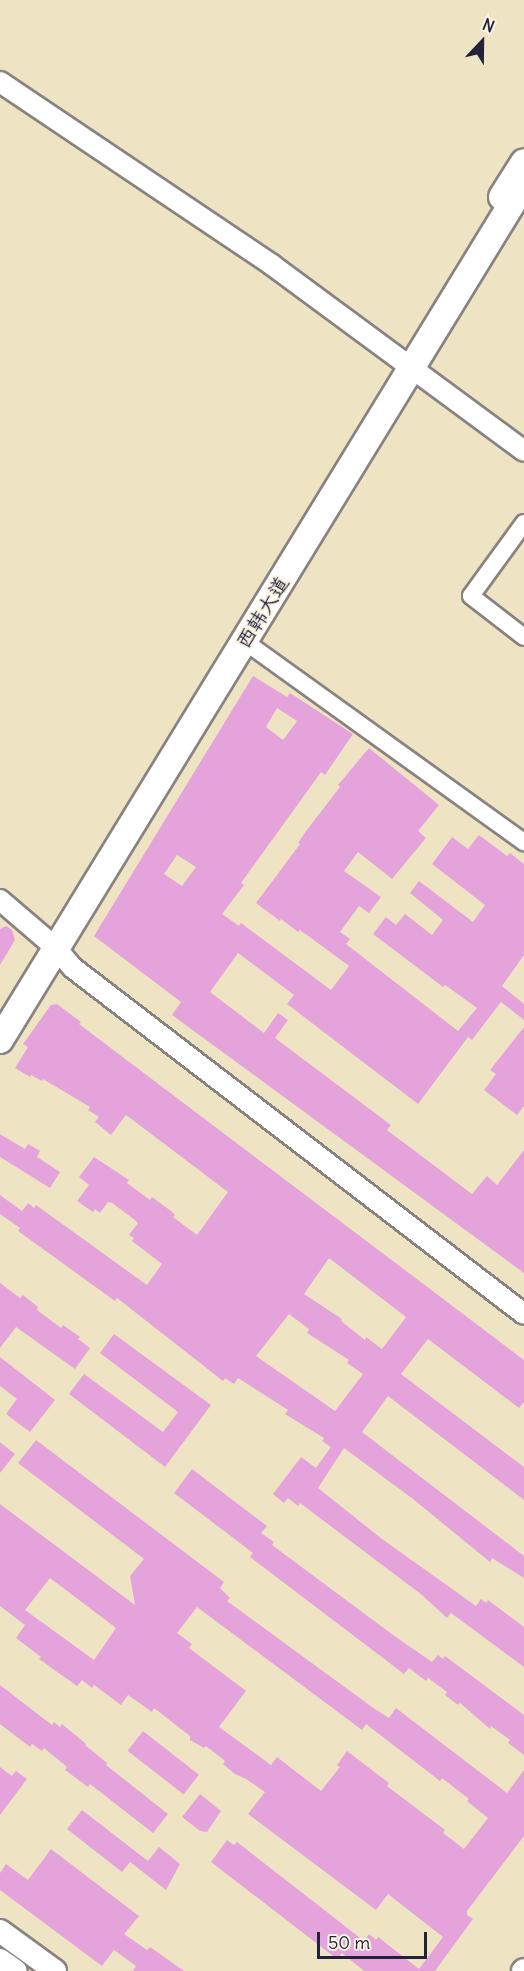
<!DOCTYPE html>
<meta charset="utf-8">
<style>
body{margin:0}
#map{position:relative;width:524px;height:1971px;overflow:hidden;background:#eee4c4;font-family:Delius,"LXGW WenKai TC",sans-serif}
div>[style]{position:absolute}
.building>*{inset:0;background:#e4a4db;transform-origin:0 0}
.roads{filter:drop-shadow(2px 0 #888380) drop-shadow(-2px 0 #888380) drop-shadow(0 2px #888380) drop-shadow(0 -2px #888380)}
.minor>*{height:16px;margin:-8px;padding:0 8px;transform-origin:8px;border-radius:8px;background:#fff}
.tertiary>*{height:20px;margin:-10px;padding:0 10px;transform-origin:10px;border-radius:10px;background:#fff}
.secondary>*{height:22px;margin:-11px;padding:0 11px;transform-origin:11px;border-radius:11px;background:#fff}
.primary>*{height:26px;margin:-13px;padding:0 13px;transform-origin:13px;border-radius:13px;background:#fff}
span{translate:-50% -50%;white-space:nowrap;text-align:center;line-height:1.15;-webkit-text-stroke:4.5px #fcf5e5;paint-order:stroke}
.street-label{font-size:20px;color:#22223b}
.north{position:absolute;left:452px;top:12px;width:60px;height:60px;-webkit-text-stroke:4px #fcf5e5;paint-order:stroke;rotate:22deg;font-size:16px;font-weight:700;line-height:24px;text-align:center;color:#22223b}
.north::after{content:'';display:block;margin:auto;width:21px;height:27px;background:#22223b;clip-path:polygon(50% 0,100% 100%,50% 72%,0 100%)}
.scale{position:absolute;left:317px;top:1932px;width:110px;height:27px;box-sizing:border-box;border:3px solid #22223b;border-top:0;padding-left:8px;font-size:18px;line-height:21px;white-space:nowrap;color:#22223b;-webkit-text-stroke:4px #fcf5e5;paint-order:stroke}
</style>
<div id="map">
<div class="building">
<i style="clip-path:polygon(evenodd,253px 676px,287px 697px,290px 693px,353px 734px,325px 775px,321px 772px,311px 786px,241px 883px,244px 885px,222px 914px,239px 926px,241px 923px,331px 990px,349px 966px,300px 930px,298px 932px,281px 919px,280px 921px,256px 903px,300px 844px,298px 843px,306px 831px,340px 787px,338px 785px,369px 748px,439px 805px,418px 831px,426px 838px,392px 879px,358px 852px,344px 871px,381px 897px,369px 913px,359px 906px,340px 932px,350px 939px,346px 944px,458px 1031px,477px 1008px,445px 985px,443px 987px,373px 934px,386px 917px,396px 925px,405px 914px,432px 935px,443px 920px,410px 893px,419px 881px,473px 922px,485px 905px,432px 864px,452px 837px,468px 849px,479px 835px,507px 856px,510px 853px,524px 864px,524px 955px,502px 986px,524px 1004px,524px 1020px,501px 1002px,472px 1040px,468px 1037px,418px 1104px,287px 1004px,294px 995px,238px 953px,210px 992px,264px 1033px,278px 1013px,288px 1020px,275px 1038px,391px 1125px,387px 1130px,472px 1194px,487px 1176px,497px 1185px,524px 1150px,524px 1273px,172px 1015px,181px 1002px,94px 936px,253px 676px,277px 708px,297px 721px,283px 740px,266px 727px,277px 708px,253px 676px,177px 855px,196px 867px,182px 886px,164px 874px,177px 855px)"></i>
<i style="clip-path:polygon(6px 926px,12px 930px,15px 940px,0 965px,0 929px)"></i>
<i style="clip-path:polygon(evenodd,57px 1004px,81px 1022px,79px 1024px,524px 1360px,524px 1402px,519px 1408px,428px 1339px,401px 1374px,524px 1467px,524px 1500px,388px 1396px,362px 1432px,524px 1556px,524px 1578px,492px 1558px,490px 1562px,413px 1499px,344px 1448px,318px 1488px,382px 1539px,476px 1606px,481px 1599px,486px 1603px,488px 1600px,524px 1627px,524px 1667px,451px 1613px,447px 1618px,422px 1595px,300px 1503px,298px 1506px,288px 1498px,284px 1503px,273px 1494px,301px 1457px,316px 1468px,331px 1447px,322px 1441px,324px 1438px,285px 1414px,288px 1410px,238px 1378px,234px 1384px,225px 1378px,223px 1381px,117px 1298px,115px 1301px,18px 1231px,20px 1228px,0 1214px,0 1195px,22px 1211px,28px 1203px,34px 1208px,36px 1205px,147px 1285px,162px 1264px,132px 1241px,134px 1238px,129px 1235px,138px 1223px,135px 1220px,112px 1203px,108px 1202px,100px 1213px,95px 1209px,93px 1212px,77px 1201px,89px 1185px,79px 1177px,94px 1157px,129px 1180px,127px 1183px,150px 1200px,152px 1197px,171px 1211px,175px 1215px,173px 1217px,197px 1235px,228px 1192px,126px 1115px,111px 1135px,95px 1122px,99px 1117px,88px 1110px,90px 1107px,43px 1079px,42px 1081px,31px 1075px,30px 1077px,15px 1068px,28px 1047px,23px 1044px,51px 1005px,57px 1004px,329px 1258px,406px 1317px,382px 1349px,366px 1337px,365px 1340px,341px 1321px,342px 1319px,304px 1294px,329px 1258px,57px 1004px,289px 1314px,309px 1329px,307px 1333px,349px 1360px,347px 1363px,363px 1374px,335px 1411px,256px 1356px,289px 1314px)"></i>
<i style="clip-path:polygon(524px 1027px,524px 1106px,517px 1115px,484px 1090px,496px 1074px,490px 1070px)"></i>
<i style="clip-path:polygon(0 1134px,25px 1149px,28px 1144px,40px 1151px,37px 1157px,60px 1172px,50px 1188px,0 1157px)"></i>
<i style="clip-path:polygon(0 1283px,20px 1298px,23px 1295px,38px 1307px,37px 1310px,61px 1328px,63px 1325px,80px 1337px,78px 1339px,90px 1348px,75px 1369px,16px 1327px,0 1348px)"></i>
<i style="clip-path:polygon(114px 1334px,211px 1405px,165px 1467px,69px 1394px,84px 1374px,163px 1432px,178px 1412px,100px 1353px)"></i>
<i style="clip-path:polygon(0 1357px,55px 1400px,30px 1432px,6px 1414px,17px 1399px,0 1386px)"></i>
<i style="clip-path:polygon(evenodd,36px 1440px,224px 1582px,220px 1588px,230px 1598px,227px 1601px,372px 1707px,389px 1718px,396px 1708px,507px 1793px,524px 1770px,524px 1836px,467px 1911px,467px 1915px,473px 1919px,435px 1971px,364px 1971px,342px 1953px,337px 1959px,211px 1862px,227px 1840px,234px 1845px,237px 1842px,364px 1941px,369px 1934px,376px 1940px,378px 1937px,419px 1969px,443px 1937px,388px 1894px,376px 1910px,248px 1814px,265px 1792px,246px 1779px,235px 1774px,223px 1764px,225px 1761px,206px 1746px,204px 1748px,190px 1740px,190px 1736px,154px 1708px,152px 1712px,128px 1695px,121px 1705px,94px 1685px,92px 1688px,82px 1680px,77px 1686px,39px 1659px,41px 1657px,16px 1638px,25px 1625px,0 1606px,0 1504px,135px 1605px,130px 1576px,144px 1559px,18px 1463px,36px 1440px,50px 1578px,116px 1628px,94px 1660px,25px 1610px,50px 1578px,36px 1440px,197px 1607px,362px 1730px,366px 1724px,440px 1781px,442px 1778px,469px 1799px,467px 1801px,488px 1818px,464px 1849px,443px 1833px,445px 1830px,387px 1786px,389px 1783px,347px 1751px,337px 1765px,340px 1767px,321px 1791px,277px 1757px,271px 1765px,219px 1727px,246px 1691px,189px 1648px,192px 1644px,177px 1633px,197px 1607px)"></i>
<i style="clip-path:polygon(0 1442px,15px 1454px,0 1473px)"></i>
<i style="clip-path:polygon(192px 1469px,267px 1526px,261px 1533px,274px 1542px,272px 1545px,393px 1635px,432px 1662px,438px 1655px,443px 1659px,445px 1656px,524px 1715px,524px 1755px,508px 1743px,510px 1740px,491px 1726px,490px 1729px,460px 1703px,458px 1705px,445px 1695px,447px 1692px,428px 1678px,426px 1681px,409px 1668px,404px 1674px,250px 1557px,253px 1553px,174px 1493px)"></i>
<i style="clip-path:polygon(0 1685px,52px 1725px,54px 1722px,60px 1727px,62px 1724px,86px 1744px,85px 1745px,107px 1763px,106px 1765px,168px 1814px,153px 1833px,90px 1784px,88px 1787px,65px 1770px,67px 1767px,44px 1748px,42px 1751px,32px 1744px,30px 1747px,0 1724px)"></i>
<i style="left:143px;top:1731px;width:71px;height:25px;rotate:38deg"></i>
<i style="clip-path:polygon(0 1767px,12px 1776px,16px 1771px,27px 1779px,0 1815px)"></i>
<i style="clip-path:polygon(200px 1794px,221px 1811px,207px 1832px,200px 1831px,182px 1817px)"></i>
<i style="clip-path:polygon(82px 1810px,148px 1861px,159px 1847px,180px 1864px,166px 1890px,130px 1862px,122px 1872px,67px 1829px)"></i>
<i style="clip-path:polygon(51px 1849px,139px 1916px,124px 1934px,147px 1950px,150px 1947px,184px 1971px,133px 1971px,136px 1966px,114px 1950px,102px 1966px,0 1890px,0 1873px,6px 1864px,28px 1880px)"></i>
</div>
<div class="roads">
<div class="minor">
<i style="left:524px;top:523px;width:90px;rotate:126deg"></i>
<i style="left:471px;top:596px;width:67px;rotate:37.7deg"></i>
<i style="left:244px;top:641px;width:345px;rotate:35.7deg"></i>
</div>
<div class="tertiary">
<i style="left:0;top:82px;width:328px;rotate:33.9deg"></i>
<i style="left:272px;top:265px;width:313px;rotate:36.4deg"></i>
<i style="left:0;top:900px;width:74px;rotate:40.6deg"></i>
<i style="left:56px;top:948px;width:26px;rotate:50deg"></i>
<i style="left:73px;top:968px;width:568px;rotate:37.49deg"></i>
</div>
<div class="secondary">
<i style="left:0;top:1931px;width:68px;rotate:36deg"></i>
<i style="left:0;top:1960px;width:19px;rotate:35deg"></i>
<i style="left:523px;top:1971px;width:1px;rotate:-45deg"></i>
</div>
<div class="primary">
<i style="left:502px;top:197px;width:41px;rotate:-57.8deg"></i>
<i style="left:0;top:1040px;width:1004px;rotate:-58.53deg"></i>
</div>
</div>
<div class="street-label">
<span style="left:262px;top:612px;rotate:-58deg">西韩大道</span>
</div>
<div class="north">N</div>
<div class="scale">50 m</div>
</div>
